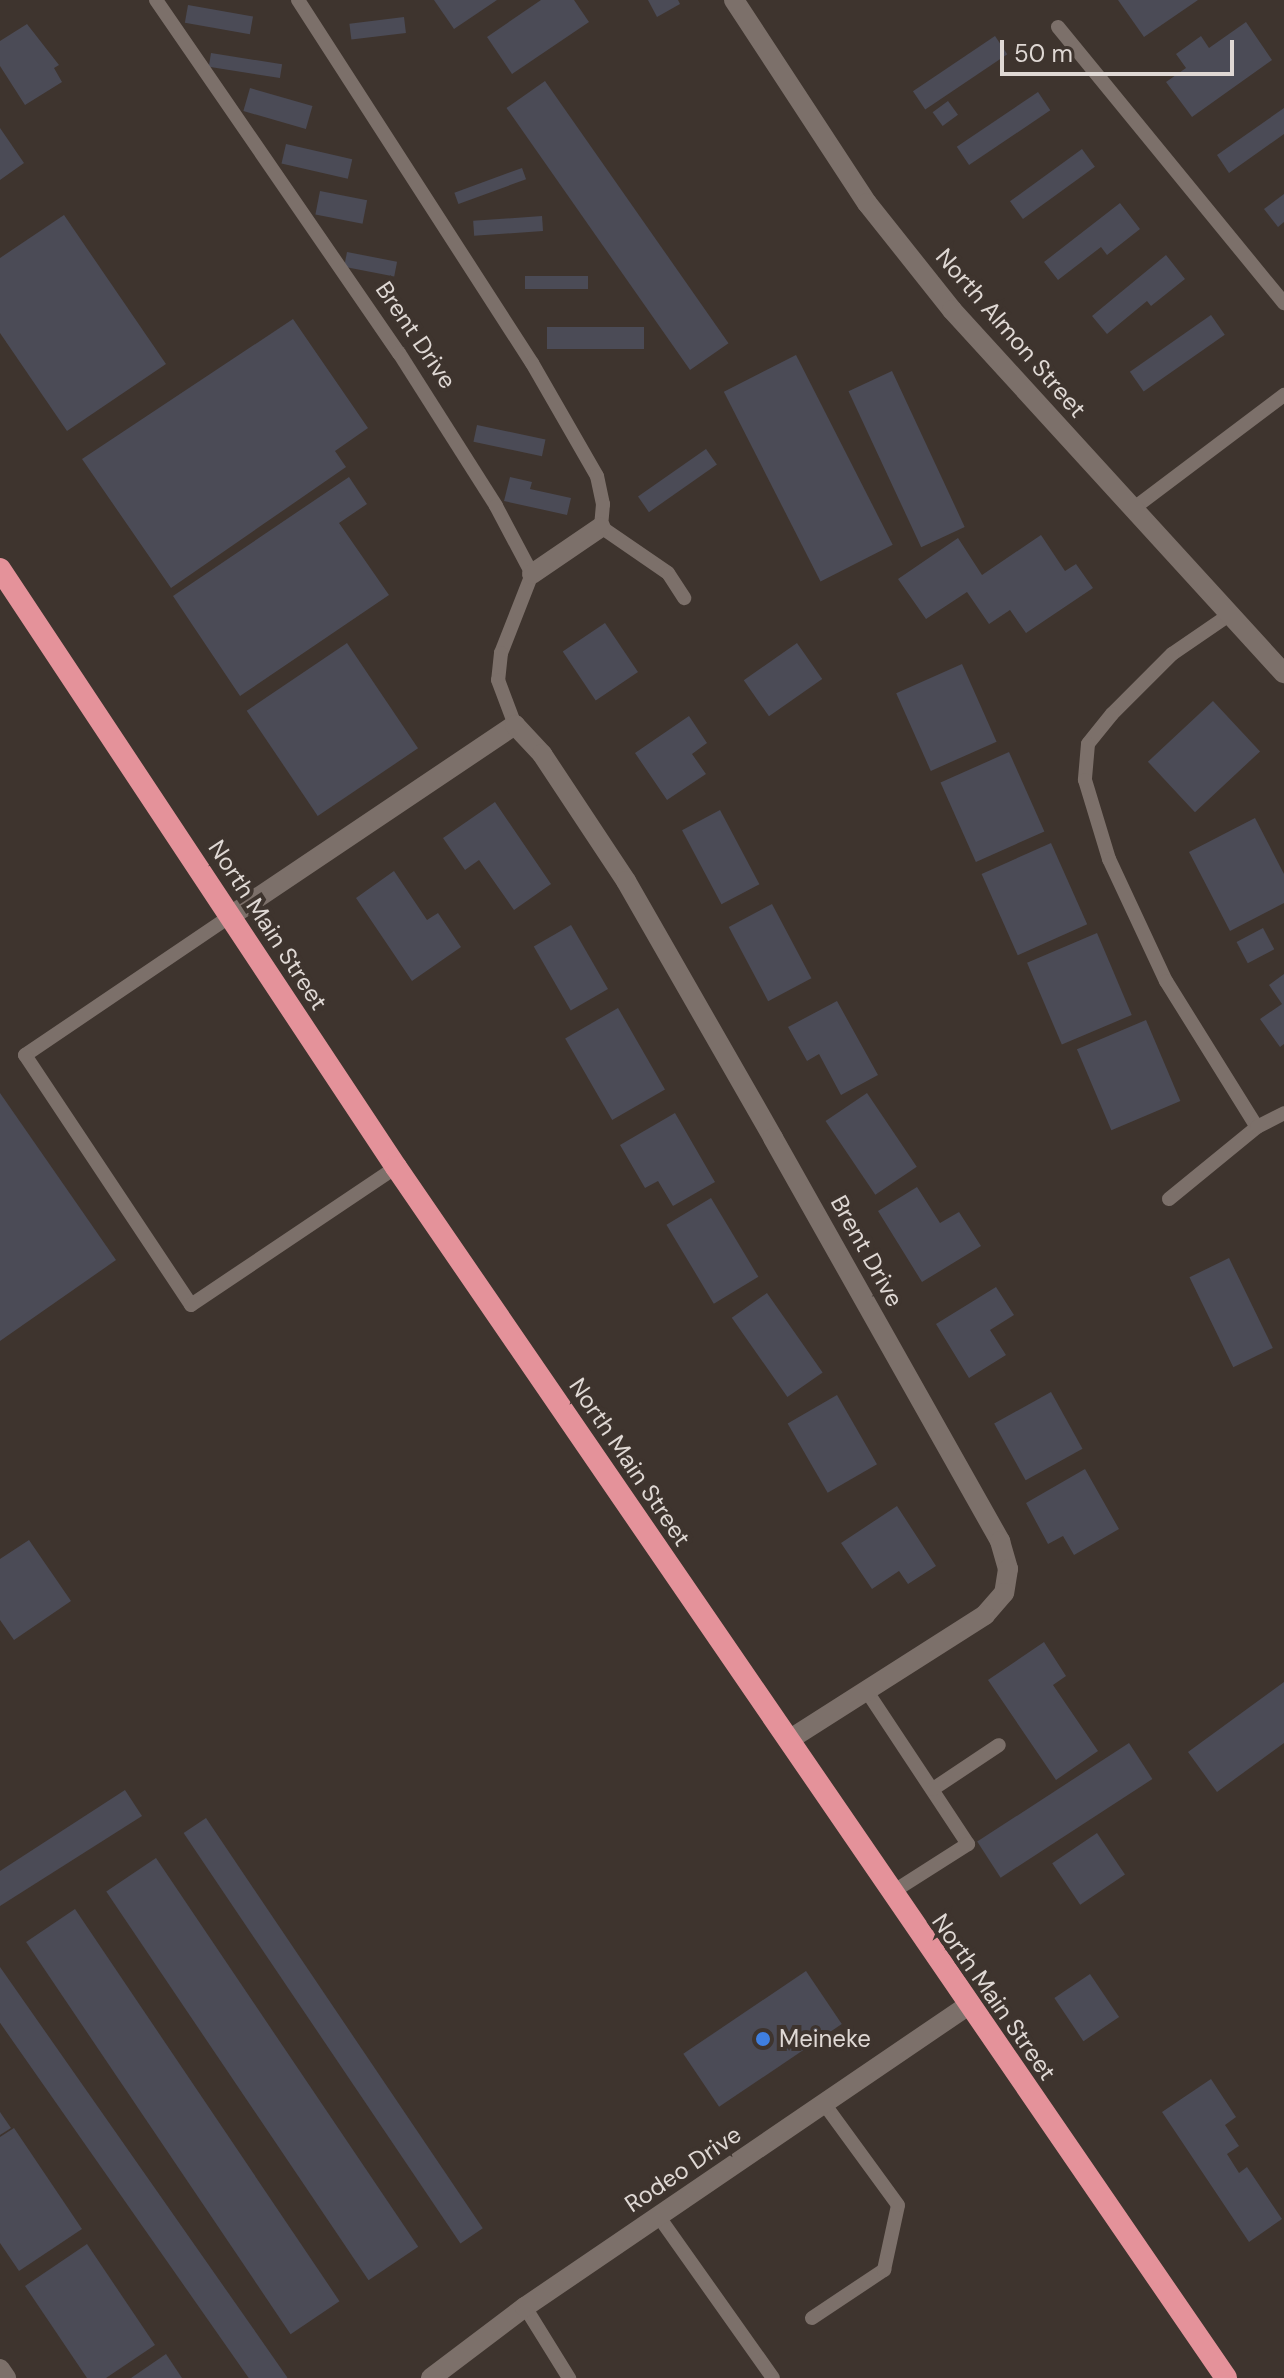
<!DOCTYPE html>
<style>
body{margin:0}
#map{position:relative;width:1284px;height:2378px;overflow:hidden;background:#3e342e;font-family:"DM Sans",sans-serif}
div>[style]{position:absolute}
.building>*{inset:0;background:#4b4b56;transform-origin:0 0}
.service>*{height:14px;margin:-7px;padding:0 7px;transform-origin:7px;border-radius:7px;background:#7c706a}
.minor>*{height:20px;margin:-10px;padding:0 10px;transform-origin:10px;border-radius:10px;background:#7c706a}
.tertiary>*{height:20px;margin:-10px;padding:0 10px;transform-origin:10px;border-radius:10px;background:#7c706a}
.trunk>*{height:22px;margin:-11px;padding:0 11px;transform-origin:11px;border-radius:11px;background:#e4929a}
.dots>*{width:22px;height:22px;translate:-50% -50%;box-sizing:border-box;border:4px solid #3e342e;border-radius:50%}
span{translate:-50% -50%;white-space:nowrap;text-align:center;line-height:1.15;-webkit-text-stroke:8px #3e342e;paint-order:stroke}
.street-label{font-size:24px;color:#dfd8d4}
.poi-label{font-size:24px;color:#dfd8d4}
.left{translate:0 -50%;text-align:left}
.scale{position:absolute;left:1000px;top:40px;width:234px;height:36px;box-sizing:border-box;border:4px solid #dfd8d4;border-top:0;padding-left:10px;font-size:24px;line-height:28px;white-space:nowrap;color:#dfd8d4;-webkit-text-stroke:6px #3e342e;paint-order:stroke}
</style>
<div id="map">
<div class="building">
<i style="clip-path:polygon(434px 0,497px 0,454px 29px)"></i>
<i style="clip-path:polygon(541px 0,574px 0,589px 22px,512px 74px,487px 37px)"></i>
<i style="clip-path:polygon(648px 0,678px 0,680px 4px,657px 17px)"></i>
<i style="clip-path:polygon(1118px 0,1198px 0,1144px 37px)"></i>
<i style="left:188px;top:5px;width:66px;height:18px;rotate:10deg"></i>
<i style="left:404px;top:17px;width:16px;height:55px;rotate:83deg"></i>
<i style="clip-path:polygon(1246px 22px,1272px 60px,1192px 117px,1166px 82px,1186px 68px,1176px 54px,1201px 36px,1209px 48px)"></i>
<i style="clip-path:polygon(27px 24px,59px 65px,54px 68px,62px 82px,25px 105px,0 66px,0 41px)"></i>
<i style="left:995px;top:36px;width:22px;height:99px;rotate:56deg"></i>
<i style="left:211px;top:53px;width:72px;height:14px;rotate:9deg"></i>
<i style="left:545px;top:81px;width:320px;height:47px;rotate:55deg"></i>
<i style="left:250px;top:88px;width:65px;height:24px;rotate:16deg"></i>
<i style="left:1038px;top:92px;width:22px;height:98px;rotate:56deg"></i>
<i style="left:948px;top:101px;width:17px;height:19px;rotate:54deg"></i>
<i style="clip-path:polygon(1284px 108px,1284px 134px,1229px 173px,1217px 155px)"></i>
<i style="clip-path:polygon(0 128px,24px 163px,0 180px)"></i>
<i style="left:286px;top:144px;width:68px;height:20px;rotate:13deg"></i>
<i style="left:1082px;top:149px;width:22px;height:89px;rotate:54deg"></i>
<i style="left:522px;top:168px;width:12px;height:72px;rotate:70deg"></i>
<i style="left:320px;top:191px;width:48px;height:24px;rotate:11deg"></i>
<i style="clip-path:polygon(1284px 194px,1284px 222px,1278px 227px,1264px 209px)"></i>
<i style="clip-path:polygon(1120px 203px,1140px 229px,1107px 255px,1101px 247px,1058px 280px,1044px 262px)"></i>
<i style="clip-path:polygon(64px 215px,166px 364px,67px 431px,0 333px,0 258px)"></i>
<i style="left:542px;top:216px;width:15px;height:69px;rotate:86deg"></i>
<i style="left:347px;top:252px;width:51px;height:15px;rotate:11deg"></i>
<i style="clip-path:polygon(1166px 255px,1185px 279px,1151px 306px,1147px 301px,1107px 334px,1092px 316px)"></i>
<i style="left:588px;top:276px;width:13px;height:63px;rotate:90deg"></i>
<i style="left:1211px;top:315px;width:24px;height:99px;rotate:55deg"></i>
<i style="clip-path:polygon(293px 319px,368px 428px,335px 451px,346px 467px,171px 588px,82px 459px)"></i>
<i style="left:547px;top:327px;width:97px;height:22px"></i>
<i style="left:796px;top:355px;width:213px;height:81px;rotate:63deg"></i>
<i style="left:892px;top:371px;width:172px;height:48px;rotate:65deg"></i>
<i style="left:477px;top:425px;width:70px;height:17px;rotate:12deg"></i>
<i style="left:706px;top:449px;width:19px;height:83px;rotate:55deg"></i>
<i style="clip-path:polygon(349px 477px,367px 504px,339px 523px,389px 595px,240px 696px,173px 596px)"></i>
<i style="clip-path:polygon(510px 477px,532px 482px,530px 489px,571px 498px,567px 515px,504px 501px)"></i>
<i style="clip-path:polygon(1041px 535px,1065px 571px,1076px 564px,1093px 588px,1026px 633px,1010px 610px,989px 624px,967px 592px,926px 619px,898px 579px,958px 538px,982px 575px)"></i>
<i style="left:605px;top:623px;width:59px;height:51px;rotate:56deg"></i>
<i style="left:347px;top:643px;width:127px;height:121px;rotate:56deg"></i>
<i style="left:797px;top:643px;width:44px;height:65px;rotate:55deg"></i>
<i style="left:962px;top:664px;width:85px;height:72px;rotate:66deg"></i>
<i style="left:1213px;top:701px;width:69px;height:89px;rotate:47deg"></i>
<i style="clip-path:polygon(689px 716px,707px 743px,692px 754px,706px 774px,667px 800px,635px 753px)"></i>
<i style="left:1009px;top:752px;width:87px;height:75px;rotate:66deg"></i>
<i style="clip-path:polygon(495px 802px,551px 884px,514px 910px,479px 860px,465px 870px,443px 838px)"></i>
<i style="left:720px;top:810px;width:84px;height:43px;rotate:62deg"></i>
<i style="clip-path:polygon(1255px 818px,1284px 874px,1284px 903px,1230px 931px,1189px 852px)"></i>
<i style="left:1051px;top:843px;width:89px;height:76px;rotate:66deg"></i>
<i style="clip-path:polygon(394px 871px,427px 920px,438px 913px,461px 947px,412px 981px,356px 898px)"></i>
<i style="left:772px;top:904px;width:84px;height:49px;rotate:62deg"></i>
<i style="left:571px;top:925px;width:74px;height:43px;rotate:60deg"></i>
<i style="left:1263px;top:928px;width:24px;height:30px;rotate:62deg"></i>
<i style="left:1097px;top:933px;width:89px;height:76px;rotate:67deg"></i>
<i style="clip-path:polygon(1284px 974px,1284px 1044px,1280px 1047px,1260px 1019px,1282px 1004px,1269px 985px)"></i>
<i style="clip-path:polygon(837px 1001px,878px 1075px,841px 1095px,819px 1054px,807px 1061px,788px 1027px)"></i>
<i style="left:618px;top:1008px;width:94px;height:61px;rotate:60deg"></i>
<i style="left:1146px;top:1020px;width:88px;height:75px;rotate:67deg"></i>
<i style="clip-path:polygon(0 1093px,116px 1260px,0 1341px)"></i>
<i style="left:867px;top:1093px;width:89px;height:50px;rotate:56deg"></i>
<i style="clip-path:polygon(675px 1113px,715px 1182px,673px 1206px,658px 1181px,645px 1188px,620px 1145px)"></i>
<i style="clip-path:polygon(917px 1187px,940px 1223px,959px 1212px,981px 1246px,922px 1282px,878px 1211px)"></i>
<i style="left:711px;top:1198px;width:92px;height:52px;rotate:59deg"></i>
<i style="left:1229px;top:1258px;width:100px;height:44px;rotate:64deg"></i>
<i style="clip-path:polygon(996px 1287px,1014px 1315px,990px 1330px,1006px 1355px,969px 1378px,936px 1324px)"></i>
<i style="left:767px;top:1293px;width:97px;height:43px;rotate:55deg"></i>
<i style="left:1051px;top:1392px;width:65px;height:65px;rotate:61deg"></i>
<i style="left:837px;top:1395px;width:80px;height:57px;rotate:60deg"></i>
<i style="clip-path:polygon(1085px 1469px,1119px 1529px,1074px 1555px,1063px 1536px,1048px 1544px,1026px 1503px)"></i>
<i style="clip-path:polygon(897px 1506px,936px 1566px,908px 1584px,899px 1571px,872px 1589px,841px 1543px)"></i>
<i style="clip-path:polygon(29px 1540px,71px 1601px,14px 1640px,0 1620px,0 1559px)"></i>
<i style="clip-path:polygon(1044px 1642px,1066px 1676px,1053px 1685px,1098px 1751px,1056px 1780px,988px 1680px)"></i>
<i style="clip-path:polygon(1284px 1682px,1284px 1743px,1217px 1792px,1188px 1752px)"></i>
<i style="left:1129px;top:1743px;width:43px;height:181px;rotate:57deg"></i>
<i style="clip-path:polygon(125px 1790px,142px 1816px,0 1906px,0 1871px)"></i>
<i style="left:206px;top:1818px;width:495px;height:27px;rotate:56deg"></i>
<i style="left:1097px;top:1833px;width:50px;height:54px;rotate:56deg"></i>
<i style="left:156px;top:1858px;width:469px;height:60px;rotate:56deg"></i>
<i style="left:75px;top:1909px;width:473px;height:59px;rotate:56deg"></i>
<i style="left:0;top:1967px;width:501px;height:32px;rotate:55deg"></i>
<i style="left:806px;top:1971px;width:64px;height:148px;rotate:56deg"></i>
<i style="left:1090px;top:1974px;width:52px;height:43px;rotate:56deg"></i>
<i style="clip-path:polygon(1211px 2079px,1236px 2117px,1225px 2125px,1239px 2146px,1227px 2154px,1239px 2173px,1247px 2167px,1282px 2219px,1249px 2242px,1162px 2112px)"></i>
<i style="clip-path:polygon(0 2112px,11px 2128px,0 2135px)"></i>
<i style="clip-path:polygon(14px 2128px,82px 2229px,19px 2271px,0 2243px,0 2137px)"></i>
<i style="clip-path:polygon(87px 2244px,155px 2345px,106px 2378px,87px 2378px,25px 2286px)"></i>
<i style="clip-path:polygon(166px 2354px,182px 2378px,131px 2378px)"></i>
</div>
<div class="service">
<i style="left:156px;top:0;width:429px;rotate:55.5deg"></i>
<i style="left:399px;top:353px;width:181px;rotate:57.6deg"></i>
<i style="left:496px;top:506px;width:77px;rotate:62.1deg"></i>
<i style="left:532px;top:574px;width:85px;rotate:111.4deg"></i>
<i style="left:501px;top:653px;width:27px;rotate:96deg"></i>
<i style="left:498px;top:680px;width:48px;rotate:69.3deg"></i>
<i style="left:298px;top:0;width:432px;rotate:57.2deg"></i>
<i style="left:532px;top:363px;width:130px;rotate:60.1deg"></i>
<i style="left:597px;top:476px;width:29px;rotate:78deg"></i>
<i style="left:603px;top:504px;width:23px;rotate:95deg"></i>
<i style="left:601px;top:527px;width:81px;rotate:34.5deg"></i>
<i style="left:668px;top:573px;width:30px;rotate:57deg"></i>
<i style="left:1058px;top:27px;width:357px;rotate:50.7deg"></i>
<i style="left:1134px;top:508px;width:188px;rotate:-37deg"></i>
<i style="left:1229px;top:615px;width:69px;rotate:145.6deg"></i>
<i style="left:1172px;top:654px;width:85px;rotate:135deg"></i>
<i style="left:1112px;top:714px;width:38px;rotate:129deg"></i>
<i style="left:1088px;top:744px;width:36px;rotate:95deg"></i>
<i style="left:1085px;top:780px;width:83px;rotate:73.1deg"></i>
<i style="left:1109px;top:859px;width:135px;rotate:65deg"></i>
<i style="left:1166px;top:981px;width:172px;rotate:58.1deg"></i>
<i style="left:232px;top:915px;width:250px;rotate:145.9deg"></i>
<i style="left:25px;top:1055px;width:300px;rotate:56.4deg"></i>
<i style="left:191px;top:1305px;width:247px;rotate:-33.9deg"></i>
<i style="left:1169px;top:1199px;width:114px;rotate:-39.3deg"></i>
<i style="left:1257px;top:1127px;width:30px;rotate:-27deg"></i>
<i style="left:866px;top:1690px;width:185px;rotate:56.5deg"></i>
<i style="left:968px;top:1844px;width:91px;rotate:147.5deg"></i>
<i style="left:933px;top:1789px;width:79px;rotate:-33.7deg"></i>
<i style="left:659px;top:2217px;width:197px;rotate:54.7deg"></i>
<i style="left:525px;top:2307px;width:84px;rotate:58.2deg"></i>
<i style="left:812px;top:2318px;width:87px;rotate:-33.7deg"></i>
<i style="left:884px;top:2270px;width:66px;rotate:-77.8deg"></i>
<i style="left:898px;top:2205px;width:124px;rotate:-126.1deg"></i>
</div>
<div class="minor">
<i style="left:532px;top:574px;width:83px;rotate:-34.3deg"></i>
<i style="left:232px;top:915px;width:341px;rotate:-33.9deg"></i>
<i style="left:515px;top:725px;width:40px;rotate:47deg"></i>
<i style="left:542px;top:754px;width:152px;rotate:56.5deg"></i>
<i style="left:626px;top:881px;width:296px;rotate:60.2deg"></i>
<i style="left:773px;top:1138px;width:463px;rotate:60.6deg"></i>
<i style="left:1000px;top:1541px;width:29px;rotate:74deg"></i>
<i style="left:1008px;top:1569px;width:24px;rotate:99deg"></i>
<i style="left:1004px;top:1593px;width:29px;rotate:131deg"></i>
<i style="left:985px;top:1615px;width:232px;rotate:147.5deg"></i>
<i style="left:0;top:2369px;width:11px;rotate:56deg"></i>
<i style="left:431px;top:2378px;width:118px;rotate:-37.1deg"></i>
<i style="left:525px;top:2307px;width:535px;rotate:-34.25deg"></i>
</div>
<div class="tertiary">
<i style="left:734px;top:0;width:243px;rotate:56.8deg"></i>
<i style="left:867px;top:203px;width:137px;rotate:51.5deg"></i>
<i style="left:952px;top:310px;width:492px;rotate:47.6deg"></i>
</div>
<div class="trunk">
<i style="left:0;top:569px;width:717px;rotate:56.49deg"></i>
<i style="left:396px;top:1167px;width:1468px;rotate:55.57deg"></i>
</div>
<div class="dots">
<i style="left:763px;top:2039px;background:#3f7fe0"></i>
</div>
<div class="street-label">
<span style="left:1011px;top:333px;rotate:49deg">North Almon Street</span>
<span style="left:416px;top:335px;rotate:56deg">Brent Drive</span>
<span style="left:268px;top:925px;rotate:57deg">North Main Street</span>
<span style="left:867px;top:1251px;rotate:61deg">Brent Drive</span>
<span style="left:630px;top:1462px;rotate:56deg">North Main Street</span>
<span style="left:994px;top:1997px;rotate:55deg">North Main Street</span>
<span style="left:683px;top:2169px;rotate:-34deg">Rodeo Drive</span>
</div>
<div class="poi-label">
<span class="left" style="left:779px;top:2039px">Meineke</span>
</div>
<div class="scale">50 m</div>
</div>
